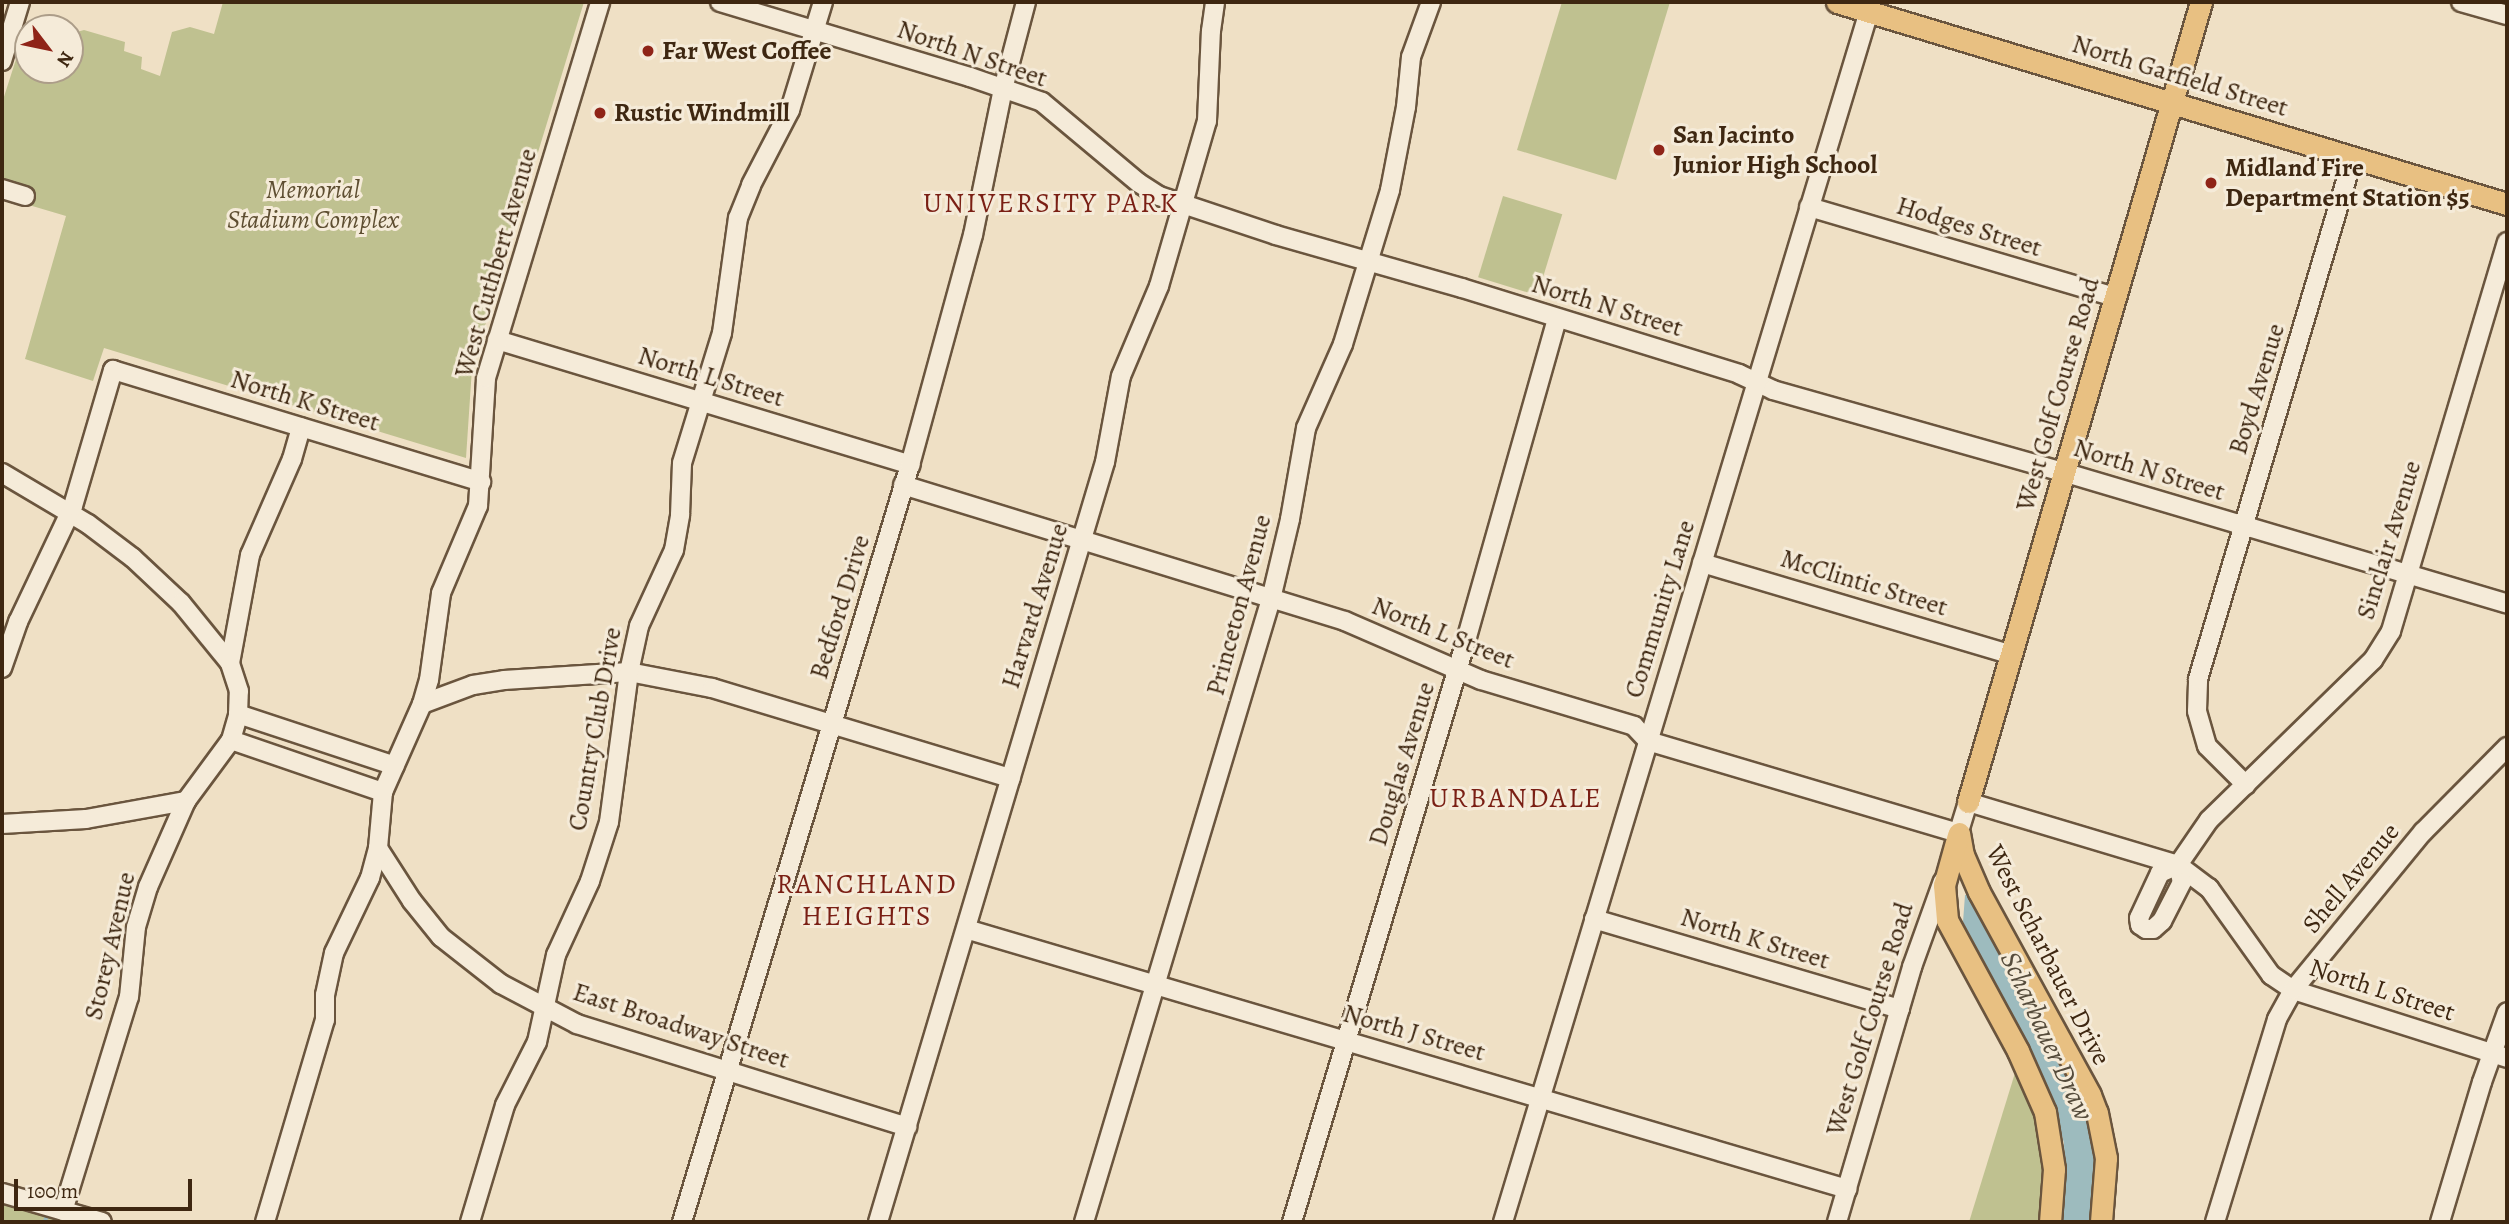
<!DOCTYPE html>
<style>
body{margin:0}
#map{position:relative;width:2509px;height:1224px;overflow:hidden;background:#efe0c5;font-family:Alegreya,serif}
div>[style]{position:absolute}
.green>*{inset:0;background:#bfc190;transform-origin:0 0}
.water>*{inset:0;background:#9dbbbe}
.stream>*{height:3.5px;margin:-1.75px;padding:0 1.75px;transform-origin:1.75px;border-radius:1.75px;background:#9dbbbe}
.roads{filter:drop-shadow(2px 0 #6a553e) drop-shadow(-2px 0 #6a553e) drop-shadow(0 2px #6a553e) drop-shadow(0 -2px #6a553e)}
.minor>*{height:18px;margin:-9px;padding:0 9px;transform-origin:9px;border-radius:9px;background:#f5ebd9}
.major>*{height:21px;margin:-10.5px;padding:0 10.5px;transform-origin:10.5px;border-radius:10.5px;background:#e8c082}
.dots>*{width:19px;height:19px;translate:-50% -50%;box-sizing:border-box;border:4px solid #f5ebd9;border-radius:50%}
span{translate:-50% -50%;white-space:nowrap;text-align:center;line-height:1.15;-webkit-text-stroke:6px #f5ebd9;paint-order:stroke}
.poi-label{font-size:26px;color:#3e2711;font-weight:700}
.left{translate:0 -50%;text-align:left}
.street-label{font-size:26px;color:#3e2711}
.park-label{font-size:26px;color:#5e4e31;font-style:italic}
.neighbourhood-label{font-size:28px;color:#7a1f14;letter-spacing:2px}
.water-label{font-size:28px;color:#564c3c;font-style:italic}
.frame{position:absolute;inset:0;border:4px solid #3e2711;pointer-events:none}
.north{position:absolute;left:14px;top:14px;width:70px;height:70px;box-sizing:border-box;background:#f5ebd9;border:2px solid #ac9d89;border-radius:50%;rotate:122deg;font-size:19px;font-weight:700;line-height:28px;text-align:center;color:#3e2711}
.north::after{content:'';display:block;margin:auto;width:24px;height:32px;background:#8f2418;clip-path:polygon(50% 0,100% 100%,50% 72%,0 100%)}
.scale{position:absolute;left:14px;top:1179px;width:178px;height:32px;box-sizing:border-box;border:4px solid #3e2711;border-top:0;padding-left:9px;font-size:21px;line-height:24px;white-space:nowrap;color:#3e2711;-webkit-text-stroke:5px #f5ebd9;paint-order:stroke}
</style>
<div id="map">
<div class="green">
<i style="clip-path:polygon(223px 2px,584px 2px,472px 368px,466px 458px,104px 348px,93px 381px,25px 359px,66px 216px,2px 197px,2px 103px,26px 28px,28px 70px,70px 70px,70px 34px,84px 30px,125px 42px,124px 51px,142px 57px,141px 69px,160px 76px,172px 32px,190px 27px,214px 34px)"></i>
<i style="clip-path:polygon(1562px 2px,1670px 2px,1616px 180px,1517px 150px)"></i>
<i style="left:1503px;top:196px;width:62px;height:85px;rotate:17deg"></i>
<i style="clip-path:polygon(2015px 1073px,2038px 1126px,2045px 1163px,2040px 1222px,1969px 1222px)"></i>
<i style="clip-path:polygon(2px 1195px,88px 1222px,2px 1222px)"></i>
</div>
<div class="water">
<i style="clip-path:polygon(1972px 893px,2055px 1052px,2070px 1072px,2078px 1091px,2090px 1125px,2095px 1158px,2098px 1186px,2094px 1222px,2061px 1222px,2065px 1184px,2064px 1143px,2052px 1100px,2030px 1051px,1963px 922px,1965px 895px)"></i>
</div>
<div class="stream">
<i style="left:45px;top:1222px;width:11px;rotate:-75deg"></i>
</div>
<div class="roads">
<div class="minor">
<i style="left:720px;top:2px;width:261px;rotate:16.7deg"></i>
<i style="left:970px;top:77px;width:76px;rotate:19.1deg"></i>
<i style="left:1042px;top:102px;width:126px;rotate:39.9deg"></i>
<i style="left:1139px;top:183px;width:24px;rotate:33deg"></i>
<i style="left:1159px;top:196px;width:123px;rotate:18.4deg"></i>
<i style="left:1276px;top:235px;width:193px;rotate:15.9deg"></i>
<i style="left:1462px;top:288px;width:290px;rotate:17.2deg"></i>
<i style="left:1739px;top:374px;width:38px;rotate:25deg"></i>
<i style="left:1773px;top:390px;width:305px;rotate:15.8deg"></i>
<i style="left:2066px;top:473px;width:460px;rotate:16.5deg"></i>
<i style="left:2461px;top:2px;width:48px;rotate:15.8deg"></i>
<i style="left:2px;top:61px;width:62px;rotate:-73deg"></i>
<i style="left:2px;top:189px;width:24px;rotate:17deg"></i>
<i style="left:1809px;top:207px;width:319px;rotate:16.4deg"></i>
<i style="left:497px;top:340px;width:432px;rotate:16.8deg"></i>
<i style="left:2px;top:473px;width:100px;rotate:30.7deg"></i>
<i style="left:88px;top:524px;width:56px;rotate:37.1deg"></i>
<i style="left:133px;top:558px;width:66px;rotate:43.2deg"></i>
<i style="left:181px;top:603px;width:77px;rotate:50.8deg"></i>
<i style="left:903px;top:485px;width:462px;rotate:17.1deg"></i>
<i style="left:1345px;top:621px;width:148px;rotate:23.5deg"></i>
<i style="left:1481px;top:680px;width:160px;rotate:16.7deg"></i>
<i style="left:1634px;top:726px;width:21px;rotate:47deg"></i>
<i style="left:1648px;top:741px;width:324px;rotate:16.5deg"></i>
<i style="left:1702px;top:563px;width:323px;rotate:16.5deg"></i>
<i style="left:2px;top:668px;width:49px;rotate:-70.8deg"></i>
<i style="left:18px;top:622px;width:128px;rotate:-64.6deg"></i>
<i style="left:73px;top:506px;width:142px;rotate:-73.6deg"></i>
<i style="left:113px;top:370px;width:385px;rotate:16.9deg"></i>
<i style="left:422px;top:704px;width:54px;rotate:-20.4deg"></i>
<i style="left:473px;top:685px;width:31px;rotate:-9deg"></i>
<i style="left:504px;top:680px;width:125px;rotate:-3.7deg"></i>
<i style="left:629px;top:672px;width:85px;rotate:10.9deg"></i>
<i style="left:712px;top:688px;width:312px;rotate:16.8deg"></i>
<i style="left:238px;top:714px;width:165px;rotate:18.3deg"></i>
<i style="left:231px;top:740px;width:161px;rotate:18.9deg"></i>
<i style="left:2246px;top:785px;width:55px;rotate:-135deg"></i>
<i style="left:2207px;top:746px;width:36px;rotate:-106deg"></i>
<i style="left:2197px;top:711px;width:32px;rotate:-88deg"></i>
<i style="left:2198px;top:679px;width:545px;rotate:-73.46deg"></i>
<i style="left:2px;top:824px;width:84px;rotate:-3.4deg"></i>
<i style="left:86px;top:819px;width:102px;rotate:-10.2deg"></i>
<i style="left:1956px;top:841px;width:41px;rotate:-72.9deg"></i>
<i style="left:1968px;top:802px;width:219px;rotate:16.7deg"></i>
<i style="left:2178px;top:865px;width:39px;rotate:37deg"></i>
<i style="left:2209px;top:888px;width:107px;rotate:54.5deg"></i>
<i style="left:2271px;top:975px;width:27px;rotate:34deg"></i>
<i style="left:2293px;top:990px;width:225px;rotate:17.6deg"></i>
<i style="left:378px;top:848px;width:63px;rotate:57.3deg"></i>
<i style="left:412px;top:901px;width:46px;rotate:51.1deg"></i>
<i style="left:441px;top:937px;width:76px;rotate:38.1deg"></i>
<i style="left:501px;top:984px;width:86px;rotate:27.8deg"></i>
<i style="left:577px;top:1024px;width:346px;rotate:17.3deg"></i>
<i style="left:2178px;top:865px;width:55px;rotate:-55.4deg"></i>
<i style="left:2209px;top:820px;width:229px;rotate:-44.3deg"></i>
<i style="left:2373px;top:660px;width:34px;rotate:-58deg"></i>
<i style="left:2391px;top:631px;width:406px;rotate:-73.4deg"></i>
<i style="left:2178px;top:865px;width:17px;rotate:77deg"></i>
<i style="left:2182px;top:882px;width:44px;rotate:117.1deg"></i>
<i style="left:2162px;top:921px;width:12px;rotate:138deg"></i>
<i style="left:2153px;top:929px;width:7px;rotate:180deg"></i>
<i style="left:2146px;top:929px;width:7px;rotate:-146deg"></i>
<i style="left:2140px;top:925px;width:7px;rotate:-98deg"></i>
<i style="left:2139px;top:918px;width:50px;rotate:-65deg"></i>
<i style="left:2160px;top:873px;width:20px;rotate:-24deg"></i>
<i style="left:1594px;top:919px;width:319px;rotate:16.4deg"></i>
<i style="left:966px;top:929px;width:919px;rotate:16.44deg"></i>
<i style="left:2px;top:1193px;width:104px;rotate:16.2deg"></i>
<i style="left:63px;top:1211px;width:224px;rotate:-72.9deg"></i>
<i style="left:129px;top:997px;width:70px;rotate:-84.3deg"></i>
<i style="left:136px;top:927px;width:42px;rotate:-73.3deg"></i>
<i style="left:148px;top:887px;width:94px;rotate:-66.2deg"></i>
<i style="left:186px;top:801px;width:76px;rotate:-53.6deg"></i>
<i style="left:231px;top:740px;width:26px;rotate:-74deg"></i>
<i style="left:238px;top:715px;width:24px;rotate:-88deg"></i>
<i style="left:239px;top:691px;width:29px;rotate:-108deg"></i>
<i style="left:230px;top:663px;width:110px;rotate:-79.5deg"></i>
<i style="left:250px;top:555px;width:105px;rotate:-66.4deg"></i>
<i style="left:292px;top:459px;width:33px;rotate:-74deg"></i>
<i style="left:265px;top:1222px;width:211px;rotate:-73.5deg"></i>
<i style="left:325px;top:1020px;width:25px;rotate:-90deg"></i>
<i style="left:325px;top:995px;width:43px;rotate:-77.9deg"></i>
<i style="left:334px;top:953px;width:83px;rotate:-64.4deg"></i>
<i style="left:370px;top:878px;width:31px;rotate:-75deg"></i>
<i style="left:378px;top:848px;width:56px;rotate:-84.9deg"></i>
<i style="left:383px;top:792px;width:96px;rotate:-66.1deg"></i>
<i style="left:422px;top:704px;width:25px;rotate:-74deg"></i>
<i style="left:429px;top:680px;width:88px;rotate:-82.1deg"></i>
<i style="left:441px;top:593px;width:95px;rotate:-67deg"></i>
<i style="left:478px;top:506px;width:128px;rotate:-86.4deg"></i>
<i style="left:486px;top:378px;width:393px;rotate:-73.1deg"></i>
<i style="left:470px;top:1222px;width:122px;rotate:-73.3deg"></i>
<i style="left:505px;top:1105px;width:71px;rotate:-63.1deg"></i>
<i style="left:537px;top:1042px;width:89px;rotate:-77.7deg"></i>
<i style="left:556px;top:955px;width:81px;rotate:-65.3deg"></i>
<i style="left:590px;top:881px;width:62px;rotate:-72.1deg"></i>
<i style="left:609px;top:822px;width:151px;rotate:-82.4deg"></i>
<i style="left:629px;top:672px;width:47px;rotate:-77.7deg"></i>
<i style="left:639px;top:626px;width:84px;rotate:-65.3deg"></i>
<i style="left:674px;top:550px;width:36px;rotate:-80deg"></i>
<i style="left:680px;top:515px;width:52px;rotate:-87.8deg"></i>
<i style="left:682px;top:463px;width:136px;rotate:-72.9deg"></i>
<i style="left:722px;top:333px;width:116px;rotate:-82.1deg"></i>
<i style="left:738px;top:218px;width:35px;rotate:-68deg"></i>
<i style="left:751px;top:185px;width:85px;rotate:-62.5deg"></i>
<i style="left:790px;top:110px;width:113px;rotate:-73deg"></i>
<i style="left:682px;top:1222px;width:791px;rotate:-73.24deg"></i>
<i style="left:910px;top:465px;width:238px;rotate:-74.7deg"></i>
<i style="left:973px;top:235px;width:149px;rotate:-78.4deg"></i>
<i style="left:1003px;top:89px;width:90px;rotate:-75.2deg"></i>
<i style="left:878px;top:1222px;width:793px;rotate:-73.37deg"></i>
<i style="left:1105px;top:462px;width:87px;rotate:-79.5deg"></i>
<i style="left:1121px;top:376px;width:98px;rotate:-67.1deg"></i>
<i style="left:1159px;top:286px;width:172px;rotate:-73.8deg"></i>
<i style="left:1207px;top:121px;width:90px;rotate:-87.5deg"></i>
<i style="left:1211px;top:31px;width:29px;rotate:-82deg"></i>
<i style="left:1084px;top:1222px;width:650px;rotate:-73.29deg"></i>
<i style="left:1271px;top:599px;width:82px;rotate:-76.6deg"></i>
<i style="left:1290px;top:519px;width:92px;rotate:-80deg"></i>
<i style="left:1306px;top:428px;width:92px;rotate:-66.2deg"></i>
<i style="left:1343px;top:344px;width:161px;rotate:-73deg"></i>
<i style="left:1390px;top:190px;width:85px;rotate:-79.1deg"></i>
<i style="left:1406px;top:107px;width:50px;rotate:-84.3deg"></i>
<i style="left:1411px;top:57px;width:59px;rotate:-70deg"></i>
<i style="left:1292px;top:1222px;width:603px;rotate:-73.34deg"></i>
<i style="left:1465px;top:644px;width:338px;rotate:-74.2deg"></i>
<i style="left:1503px;top:1222px;width:1265px;rotate:-73.18deg"></i>
<i style="left:1837px;top:1222px;width:266px;rotate:-73.6deg"></i>
<i style="left:1912px;top:967px;width:91px;rotate:-70.2deg"></i>
<i style="left:2215px;top:1222px;width:212px;rotate:-73deg"></i>
<i style="left:2277px;top:1019px;width:33px;rotate:-61deg"></i>
<i style="left:2293px;top:990px;width:205px;rotate:-50.6deg"></i>
<i style="left:2423px;top:832px;width:120px;rotate:-45.3deg"></i>
<i style="left:2440px;top:1222px;width:146px;rotate:-73.3deg"></i>
<i style="left:2482px;top:1082px;width:74px;rotate:-70.3deg"></i>
</div>
<div class="major">
<i style="left:1837px;top:2px;width:700px;rotate:16.78deg"></i>
<i style="left:1968px;top:802px;width:833px;rotate:-73.76deg"></i>
<i style="left:1959px;top:833px;width:22px;rotate:80deg"></i>
<i style="left:1963px;top:855px;width:40px;rotate:66.6deg"></i>
<i style="left:1979px;top:892px;width:231px;rotate:61.3deg"></i>
<i style="left:2090px;top:1095px;width:19px;rotate:69deg"></i>
<i style="left:2097px;top:1113px;width:46px;rotate:78.7deg"></i>
<i style="left:2106px;top:1158px;width:64px;rotate:94.5deg"></i>
<i style="left:1958px;top:835px;width:52px;rotate:105.6deg"></i>
<i style="left:1944px;top:885px;width:35px;rotate:85deg"></i>
<i style="left:1947px;top:920px;width:149px;rotate:61.5deg"></i>
<i style="left:2018px;top:1051px;width:67px;rotate:66.1deg"></i>
<i style="left:2045px;top:1112px;width:58px;rotate:81deg"></i>
<i style="left:2054px;top:1169px;width:53px;rotate:94.3deg"></i>
</div>
</div>
<div class="dots">
<i style="left:648px;top:51px;background:#8f2418"></i>
<i style="left:600px;top:113px;background:#8f2418"></i>
<i style="left:1659px;top:150px;background:#8f2418"></i>
<i style="left:2211px;top:183px;background:#8f2418"></i>
</div>
<div class="poi-label">
<span class="left" style="left:662px;top:51px">Far West Coffee</span>
<span class="left" style="left:614px;top:113px">Rustic Windmill</span>
<span class="left" style="left:1673px;top:150px">San Jacinto<br>Junior High School</span>
<span class="left" style="left:2225px;top:183px">Midland Fire<br>Department Station $5</span>
</div>
<div class="street-label">
<span style="left:972px;top:54px;rotate:19deg">North N Street</span>
<span style="left:2180px;top:76px;rotate:17deg">North Garfield Street</span>
<span style="left:1969px;top:227px;rotate:17deg">Hodges Street</span>
<span style="left:496px;top:263px;rotate:-74deg">West Cuthbert Avenue</span>
<span style="left:1607px;top:306px;rotate:17deg">North N Street</span>
<span style="left:711px;top:377px;rotate:17deg">North L Street</span>
<span style="left:2257px;top:389px;rotate:-73deg">Boyd Avenue</span>
<span style="left:2058px;top:394px;rotate:-74deg">West Golf Course Road</span>
<span style="left:305px;top:401px;rotate:17deg">North K Street</span>
<span style="left:2149px;top:470px;rotate:17deg">North N Street</span>
<span style="left:2389px;top:540px;rotate:-73deg">Sinclair Avenue</span>
<span style="left:1864px;top:583px;rotate:17deg">McClintic Street</span>
<span style="left:1239px;top:605px;rotate:-75deg">Princeton Avenue</span>
<span style="left:1035px;top:606px;rotate:-73deg">Harvard Avenue</span>
<span style="left:840px;top:607px;rotate:-73deg">Bedford Drive</span>
<span style="left:1660px;top:609px;rotate:-73deg">Community Lane</span>
<span style="left:1443px;top:633px;rotate:22deg">North L Street</span>
<span style="left:595px;top:729px;rotate:-80deg">Country Club Drive</span>
<span style="left:1402px;top:764px;rotate:-73deg">Douglas Avenue</span>
<span style="left:2351px;top:878px;rotate:-50deg">Shell Avenue</span>
<span style="left:1755px;top:939px;rotate:17deg">North K Street</span>
<span style="left:110px;top:946px;rotate:-77deg">Storey Avenue</span>
<span style="left:2048px;top:955px;rotate:63deg">West Scharbauer Drive</span>
<span style="left:2382px;top:990px;rotate:18deg">North L Street</span>
<span style="left:1870px;top:1019px;rotate:-73deg">West Golf Course Road</span>
<span style="left:681px;top:1026px;rotate:18deg">East Broadway Street</span>
<span style="left:1414px;top:1033px;rotate:16deg">North J Street</span>
</div>
<div class="park-label">
<span style="left:313px;top:205px">Memorial<br>Stadium Complex</span>
</div>
<div class="neighbourhood-label">
<span style="left:1051px;top:203px">UNIVERSITY PARK</span>
<span style="left:1516px;top:798px">URBANDALE</span>
<span style="left:867px;top:900px">RANCHLAND<br>HEIGHTS</span>
</div>
<div class="water-label">
<span style="left:2047px;top:1036px;rotate:65deg">Scharbauer Draw</span>
</div>
<div class="frame"></div>
<div class="north">N</div>
<div class="scale">100 m</div>
</div>
